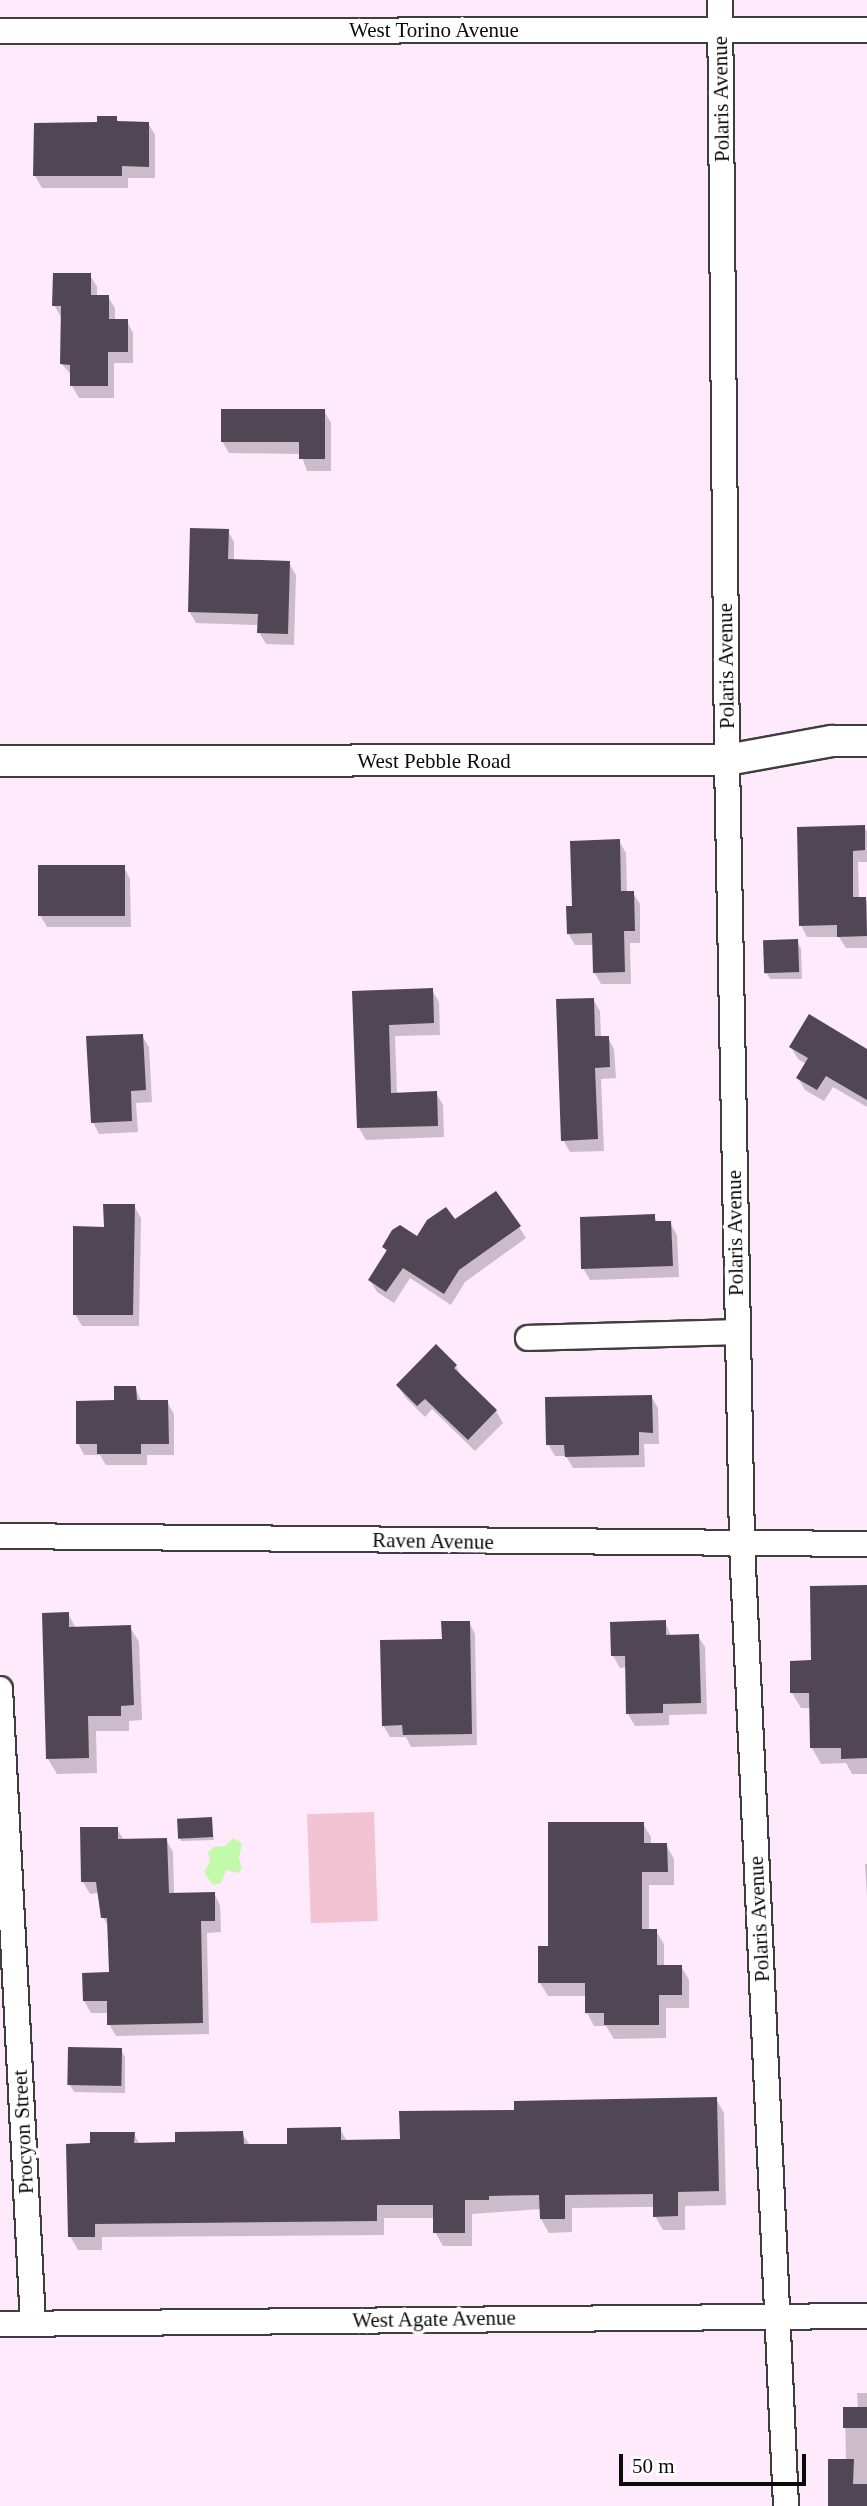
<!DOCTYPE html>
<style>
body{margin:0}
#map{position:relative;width:867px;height:2506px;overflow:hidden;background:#ffeafc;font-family:Georgia,serif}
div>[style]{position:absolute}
.pitch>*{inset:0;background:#f2c4d3;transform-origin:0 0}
.water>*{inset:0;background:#c3f9ab}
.shadow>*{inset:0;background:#0003}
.building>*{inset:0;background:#514754;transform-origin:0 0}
.roads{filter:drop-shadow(2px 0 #3e3e3e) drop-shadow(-2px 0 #3e3e3e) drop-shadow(0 2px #3e3e3e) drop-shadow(0 -2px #3e3e3e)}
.minor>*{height:24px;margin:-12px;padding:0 12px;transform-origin:12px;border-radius:12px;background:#fff}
.tertiary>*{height:30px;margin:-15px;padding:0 15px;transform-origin:15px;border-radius:15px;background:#fff}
span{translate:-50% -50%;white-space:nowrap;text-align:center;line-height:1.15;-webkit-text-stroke:7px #fff;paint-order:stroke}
.street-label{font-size:21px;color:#0b0b0b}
.scale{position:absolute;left:619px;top:2454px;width:187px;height:32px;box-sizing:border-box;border:4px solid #0b0b0b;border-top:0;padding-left:9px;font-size:21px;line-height:24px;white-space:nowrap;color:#0b0b0b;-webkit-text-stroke:5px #fff;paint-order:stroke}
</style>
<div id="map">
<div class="pitch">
<i style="left:374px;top:1812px;width:109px;height:67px;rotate:88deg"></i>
</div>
<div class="water">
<i style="clip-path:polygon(233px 1838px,242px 1843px,239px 1858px,242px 1869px,238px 1873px,226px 1870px,221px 1883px,213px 1885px,204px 1872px,210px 1862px,208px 1852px,214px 1847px,225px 1846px)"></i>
</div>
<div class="shadow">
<i style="clip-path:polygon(116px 118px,119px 123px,148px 123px,155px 135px,155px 178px,128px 178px,128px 188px,42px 188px,35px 176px)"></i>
<i style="clip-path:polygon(90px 275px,97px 287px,97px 297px,108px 297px,115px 308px,115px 321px,127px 321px,133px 333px,133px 363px,114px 363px,114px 398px,79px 398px,72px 386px,72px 376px,62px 364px,61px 317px,54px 305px)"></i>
<i style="clip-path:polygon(324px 411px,331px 423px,331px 471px,307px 471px,301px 454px,229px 453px,222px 441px)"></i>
<i style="clip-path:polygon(228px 531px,234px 542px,234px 561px,289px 563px,296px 575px,294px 645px,266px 644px,259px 632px,259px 625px,196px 623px,189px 611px)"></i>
<i style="clip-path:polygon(864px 827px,867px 832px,867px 862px,858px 862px,859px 899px,867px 901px,867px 948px,846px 948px,839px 937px,807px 937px,801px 925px)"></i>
<i style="clip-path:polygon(619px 841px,626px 853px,627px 893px,633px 893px,640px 904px,640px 943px,630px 943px,631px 984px,601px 984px,594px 972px,594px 945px,575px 945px,568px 933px,573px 907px)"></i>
<i style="clip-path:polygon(124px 867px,130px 879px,131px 927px,47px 927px,40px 915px)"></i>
<i style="clip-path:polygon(797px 941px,801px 949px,802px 979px,770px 979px,766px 972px)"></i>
<i style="clip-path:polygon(432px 990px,439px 1002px,440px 1035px,395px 1036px,397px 1094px,436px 1093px,443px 1105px,444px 1137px,366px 1140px,359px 1128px,354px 993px)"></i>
<i style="clip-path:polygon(593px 999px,600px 1011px,601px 1038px,608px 1038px,614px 1049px,616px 1078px,601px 1079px,604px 1151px,570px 1152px,563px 1140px)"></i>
<i style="clip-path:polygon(142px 1036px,149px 1047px,152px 1102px,136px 1103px,138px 1132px,99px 1134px,93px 1122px)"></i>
<i style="clip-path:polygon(791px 1047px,867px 1051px,867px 1107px,833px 1087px,824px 1101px,805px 1090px,798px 1078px,806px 1064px,798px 1059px)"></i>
<i style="clip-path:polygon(134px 1206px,141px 1218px,139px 1326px,82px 1326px,75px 1314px,105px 1228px)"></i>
<i style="clip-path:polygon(654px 1216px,658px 1223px,670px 1223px,677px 1235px,679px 1277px,590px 1280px,583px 1268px)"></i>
<i style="clip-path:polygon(454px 1222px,519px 1227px,526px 1238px,465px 1282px,451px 1305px,410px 1278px,394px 1303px,377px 1292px,370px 1280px,387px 1253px,384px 1247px,417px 1238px)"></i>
<i style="clip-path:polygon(456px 1366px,462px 1378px,496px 1411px,503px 1423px,475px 1451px,432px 1409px,425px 1417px,405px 1397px,398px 1385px)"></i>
<i style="clip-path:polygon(135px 1388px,142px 1402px,167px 1402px,174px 1414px,174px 1455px,147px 1455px,147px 1465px,106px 1465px,100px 1455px,84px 1455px,78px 1443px,116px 1402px)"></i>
<i style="clip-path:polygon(651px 1396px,658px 1408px,659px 1444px,644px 1444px,645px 1467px,573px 1468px,566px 1456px,555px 1456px,548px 1444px)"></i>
<i style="clip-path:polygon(867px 1587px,867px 1774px,852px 1774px,846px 1763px,821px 1764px,812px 1748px,811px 1708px,801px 1708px,792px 1693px)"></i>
<i style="clip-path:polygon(68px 1614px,76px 1628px,130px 1627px,139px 1642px,142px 1720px,129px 1721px,129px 1731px,96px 1731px,97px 1773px,57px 1774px,48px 1759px)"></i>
<i style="clip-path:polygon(469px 1622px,475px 1634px,477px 1745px,411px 1747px,406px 1737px,390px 1737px,383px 1725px,443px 1640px)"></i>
<i style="clip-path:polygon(665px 1622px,671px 1636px,698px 1636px,705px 1647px,707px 1714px,669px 1715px,669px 1725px,635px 1726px,628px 1714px,627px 1667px,620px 1668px,613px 1656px)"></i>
<i style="clip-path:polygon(211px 1819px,214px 1840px,181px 1841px,180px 1837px)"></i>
<i style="clip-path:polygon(643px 1824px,651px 1837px,651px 1845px,666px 1845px,674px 1859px,674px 1885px,649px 1885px,649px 1931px,656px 1931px,664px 1944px,664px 1967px,681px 1966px,689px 1980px,689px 2008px,666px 2008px,666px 2038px,614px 2039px,606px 2026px,594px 2026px,587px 2013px,587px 1996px,548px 1996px,540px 1983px,550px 1947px)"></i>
<i style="clip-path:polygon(117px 1829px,124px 1840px,166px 1840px,173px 1852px,174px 1894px,214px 1893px,220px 1905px,221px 1932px,207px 1933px,209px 2034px,116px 2036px,109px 2024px,108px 2013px,91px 2013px,84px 2001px,110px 1974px,109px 1928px,103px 1917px,98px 1893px,90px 1894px,83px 1882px)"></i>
<i style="clip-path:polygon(865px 1864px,867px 1864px,867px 1896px)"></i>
<i style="clip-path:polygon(121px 2050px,125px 2057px,125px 2093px,74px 2092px,70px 2085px)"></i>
<i style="clip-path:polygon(716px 2099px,724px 2113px,726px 2205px,685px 2206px,685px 2230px,663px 2230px,655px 2216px,655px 2207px,638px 2207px,572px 2208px,572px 2232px,549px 2233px,541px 2219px,541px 2209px,472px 2214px,472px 2246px,443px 2246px,435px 2232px,435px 2218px,384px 2218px,384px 2235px,102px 2237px,102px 2250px,78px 2250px,70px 2236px,92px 2145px,134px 2134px,140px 2145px,177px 2144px,242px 2133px,250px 2145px,289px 2145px,340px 2129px,347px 2141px,401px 2140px,516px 2112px)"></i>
<i style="clip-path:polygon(857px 2393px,867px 2393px,867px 2506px,831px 2506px,846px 2461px,845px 2409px,858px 2409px)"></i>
</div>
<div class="building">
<i style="clip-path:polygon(97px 116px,117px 116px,117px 121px,149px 122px,149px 167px,122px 166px,122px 176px,33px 176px,34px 123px,97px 122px)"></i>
<i style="clip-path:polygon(53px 273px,91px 273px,91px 295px,109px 295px,109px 319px,128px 319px,128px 352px,108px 352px,108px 386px,70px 386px,70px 365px,60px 364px,61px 306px,52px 306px)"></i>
<i style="clip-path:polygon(221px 409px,325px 409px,325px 459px,299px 459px,299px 442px,221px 442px)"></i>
<i style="clip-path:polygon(190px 528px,229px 529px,228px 559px,290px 561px,288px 634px,257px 633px,258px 614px,188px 612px)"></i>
<i style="clip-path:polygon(865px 825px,865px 850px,853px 851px,853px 897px,866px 897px,867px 936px,837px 937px,837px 925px,799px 926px,797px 827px)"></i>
<i style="clip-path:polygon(620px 839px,621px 891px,634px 891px,635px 931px,624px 931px,625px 972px,593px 973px,592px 933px,567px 934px,566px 906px,572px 906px,570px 841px)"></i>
<i style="left:38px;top:865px;width:87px;height:51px"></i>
<i style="left:798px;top:939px;width:33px;height:35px;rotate:88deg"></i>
<i style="clip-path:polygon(433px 988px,434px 1023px,389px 1025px,391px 1093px,437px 1091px,438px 1126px,357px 1128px,352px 991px)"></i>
<i style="clip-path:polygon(594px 998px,595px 1036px,609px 1036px,610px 1067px,595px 1068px,598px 1139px,561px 1141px,556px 999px)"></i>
<i style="clip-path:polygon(809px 1014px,867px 1049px,867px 1100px,826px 1076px,817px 1090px,796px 1078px,808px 1058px,789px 1047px)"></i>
<i style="clip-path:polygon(143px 1034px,146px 1090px,131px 1091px,132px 1121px,91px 1123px,86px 1036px)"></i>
<i style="clip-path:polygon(496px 1191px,521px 1226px,459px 1270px,444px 1294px,403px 1268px,386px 1292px,368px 1280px,387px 1250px,382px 1247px,392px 1230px,400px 1225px,417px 1236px,427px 1220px,446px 1207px,455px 1219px)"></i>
<i style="clip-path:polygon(103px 1204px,135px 1204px,133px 1315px,73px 1315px,73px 1226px,104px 1227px)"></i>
<i style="clip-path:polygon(655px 1214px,655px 1221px,671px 1221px,673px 1266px,581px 1269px,580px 1217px)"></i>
<i style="clip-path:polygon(436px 1344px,457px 1365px,454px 1368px,497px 1410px,468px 1440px,425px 1399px,417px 1406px,396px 1385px)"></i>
<i style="clip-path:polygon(114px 1386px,136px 1386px,137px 1400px,168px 1400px,169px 1444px,141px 1444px,141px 1454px,97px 1454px,97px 1444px,76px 1444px,76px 1401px,114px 1400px)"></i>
<i style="clip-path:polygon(652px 1395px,653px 1433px,639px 1432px,639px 1455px,565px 1457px,564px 1445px,546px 1445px,545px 1397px)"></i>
<i style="clip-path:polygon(867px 1585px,867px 1758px,841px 1759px,841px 1748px,810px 1748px,809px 1693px,790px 1693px,790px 1661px,811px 1660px,810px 1586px)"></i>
<i style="clip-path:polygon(69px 1612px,69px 1627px,131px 1625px,134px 1705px,121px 1706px,121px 1716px,88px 1716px,89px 1758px,46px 1759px,42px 1613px)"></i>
<i style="clip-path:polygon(666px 1620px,666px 1635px,699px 1634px,701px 1703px,663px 1704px,663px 1713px,626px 1714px,625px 1656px,611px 1656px,610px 1622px)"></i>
<i style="clip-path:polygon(441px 1621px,470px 1621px,472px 1734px,403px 1735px,402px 1725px,382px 1726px,380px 1640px,442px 1639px)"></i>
<i style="left:212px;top:1817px;width:20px;height:35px;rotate:87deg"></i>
<i style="clip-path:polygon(548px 1822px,644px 1822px,644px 1843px,667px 1843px,668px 1872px,642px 1872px,642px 1929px,657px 1929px,657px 1965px,682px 1965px,682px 1995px,659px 1995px,659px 2025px,604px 2025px,604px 2013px,585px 2013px,585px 1983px,538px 1983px,538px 1946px,548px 1946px)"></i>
<i style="clip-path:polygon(80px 1827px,118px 1827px,118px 1839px,167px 1838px,169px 1893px,215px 1892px,215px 1921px,201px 1921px,203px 2023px,107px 2025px,107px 2001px,83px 2001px,82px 1973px,109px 1972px,107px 1918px,101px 1918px,96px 1882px,81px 1882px)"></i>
<i style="left:68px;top:2047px;width:54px;height:38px;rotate:1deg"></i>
<i style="clip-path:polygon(717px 2097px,719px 2191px,678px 2192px,678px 2216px,653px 2217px,653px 2194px,565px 2195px,565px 2219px,540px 2219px,539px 2195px,489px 2196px,489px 2200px,465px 2200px,465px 2233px,433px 2233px,433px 2205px,377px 2205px,377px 2221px,95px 2224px,95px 2237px,68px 2237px,66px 2144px,90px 2143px,90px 2132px,135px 2132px,134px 2143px,175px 2142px,175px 2132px,243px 2131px,244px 2144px,287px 2144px,287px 2128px,341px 2127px,341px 2140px,400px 2139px,399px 2111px,514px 2110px,514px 2101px)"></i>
<i style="left:843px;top:2407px;width:24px;height:21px"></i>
<i style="clip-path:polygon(828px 2459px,854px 2459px,853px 2484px,867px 2484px,867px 2506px,828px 2506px)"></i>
</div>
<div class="roads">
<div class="minor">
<i style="left:720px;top:0;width:760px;rotate:89.47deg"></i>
<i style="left:727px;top:760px;width:784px;rotate:88.9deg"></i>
<i style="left:742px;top:1544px;width:963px;rotate:87.38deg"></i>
<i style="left:0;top:31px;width:867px;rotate:-0.07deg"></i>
<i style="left:528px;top:1338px;width:209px;rotate:-1.6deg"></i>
<i style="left:0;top:1536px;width:867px;rotate:0.53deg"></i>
<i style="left:0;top:1689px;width:635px;rotate:87.02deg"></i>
<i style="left:0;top:2324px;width:867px;rotate:-0.53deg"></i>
</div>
<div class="tertiary">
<i style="left:0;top:761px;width:727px;rotate:-0.08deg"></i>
<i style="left:727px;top:760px;width:107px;rotate:-10.3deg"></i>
<i style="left:832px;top:741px;width:35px"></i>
</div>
</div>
<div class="street-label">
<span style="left:434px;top:30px">West Torino Avenue</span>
<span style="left:721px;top:99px;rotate:-91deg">Polaris Avenue</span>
<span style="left:726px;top:666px;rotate:-91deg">Polaris Avenue</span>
<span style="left:434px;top:761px">West Pebble Road</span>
<span style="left:735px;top:1233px;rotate:-91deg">Polaris Avenue</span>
<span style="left:433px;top:1541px;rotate:1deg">Raven Avenue</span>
<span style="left:759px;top:1919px;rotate:-93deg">Polaris Avenue</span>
<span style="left:23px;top:2132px;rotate:-93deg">Procyon Street</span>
<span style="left:434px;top:2319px;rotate:-1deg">West Agate Avenue</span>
</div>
<div class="scale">50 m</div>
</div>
